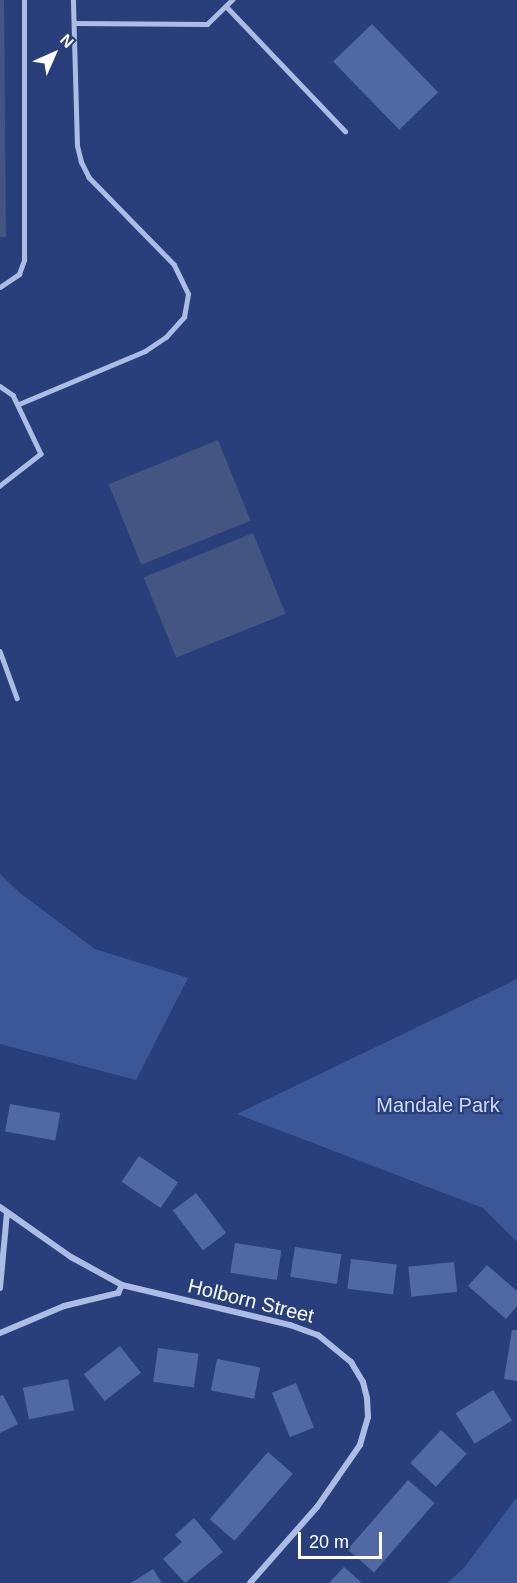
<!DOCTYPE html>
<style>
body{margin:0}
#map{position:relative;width:517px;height:1583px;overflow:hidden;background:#283f7b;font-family:Arial,sans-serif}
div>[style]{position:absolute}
.green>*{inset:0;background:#3b5798}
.water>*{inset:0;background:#445581;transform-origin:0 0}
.building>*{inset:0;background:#5069a3;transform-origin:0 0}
.service>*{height:4.5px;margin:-2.25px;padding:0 2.25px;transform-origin:2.25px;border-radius:2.25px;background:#acbde4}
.minor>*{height:6px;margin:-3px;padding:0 3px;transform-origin:3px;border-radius:3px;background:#acbde4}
span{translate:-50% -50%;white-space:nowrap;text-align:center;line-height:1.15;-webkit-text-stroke:4.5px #283f7b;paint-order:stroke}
.park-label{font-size:20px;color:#ced9f3}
.street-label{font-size:20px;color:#fff}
.north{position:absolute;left:24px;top:24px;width:60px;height:60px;-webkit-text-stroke:4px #283f7b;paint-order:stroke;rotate:45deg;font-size:16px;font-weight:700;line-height:24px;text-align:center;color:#fff}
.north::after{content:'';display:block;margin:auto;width:21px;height:27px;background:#fff;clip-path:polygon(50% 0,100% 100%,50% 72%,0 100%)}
.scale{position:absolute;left:298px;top:1532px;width:84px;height:27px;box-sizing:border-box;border:3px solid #fff;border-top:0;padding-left:8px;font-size:18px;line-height:21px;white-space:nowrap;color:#fff;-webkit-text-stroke:4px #283f7b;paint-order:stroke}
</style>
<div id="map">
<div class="green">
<i style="clip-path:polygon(0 874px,20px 893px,95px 949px,188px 978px,136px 1080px,0 1044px)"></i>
<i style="clip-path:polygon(517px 979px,517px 1242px,483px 1208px,237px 1114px)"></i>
<i style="clip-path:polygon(517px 1497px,517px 1583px,447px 1583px,463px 1569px)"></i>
</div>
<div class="water">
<i style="clip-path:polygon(0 0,4px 0,6px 237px,0 237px)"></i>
<i style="left:218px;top:440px;width:87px;height:118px;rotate:68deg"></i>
<i style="left:253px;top:533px;width:87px;height:118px;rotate:68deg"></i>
</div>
<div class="building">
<i style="left:372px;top:24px;width:95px;height:54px;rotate:46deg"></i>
<i style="left:10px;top:1104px;width:51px;height:28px;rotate:10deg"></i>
<i style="left:139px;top:1156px;width:47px;height:31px;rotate:34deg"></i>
<i style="left:196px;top:1193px;width:50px;height:29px;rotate:53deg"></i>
<i style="left:235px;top:1243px;width:47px;height:30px;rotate:9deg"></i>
<i style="left:295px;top:1247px;width:47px;height:30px;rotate:9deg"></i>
<i style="left:351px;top:1259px;width:46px;height:30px;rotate:7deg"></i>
<i style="left:454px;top:1262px;width:30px;height:46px;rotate:84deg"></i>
<i style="clip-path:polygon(487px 1265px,517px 1291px,517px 1306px,506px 1319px,468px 1286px)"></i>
<i style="clip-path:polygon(512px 1330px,517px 1330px,517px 1381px,504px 1379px)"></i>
<i style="left:120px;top:1346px;width:34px;height:46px;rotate:52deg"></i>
<i style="left:158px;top:1348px;width:41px;height:34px;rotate:8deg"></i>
<i style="left:217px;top:1359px;width:44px;height:32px;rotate:11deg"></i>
<i style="left:68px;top:1379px;width:32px;height:46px;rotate:79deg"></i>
<i style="left:296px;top:1383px;width:48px;height:26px;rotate:68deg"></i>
<i style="left:493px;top:1390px;width:36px;height:44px;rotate:58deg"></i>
<i style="clip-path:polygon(3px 1395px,18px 1424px,0 1433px,0 1396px)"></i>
<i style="left:441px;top:1430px;width:35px;height:45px;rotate:43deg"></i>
<i style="left:268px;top:1452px;width:33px;height:89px;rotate:41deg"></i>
<i style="left:408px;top:1480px;width:35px;height:92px;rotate:41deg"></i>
<i style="clip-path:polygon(194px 1518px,223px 1552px,185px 1583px,163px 1559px,182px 1542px,175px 1535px)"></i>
<i style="clip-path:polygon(344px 1567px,362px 1583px,329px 1583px)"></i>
<i style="clip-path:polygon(153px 1569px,162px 1583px,130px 1583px,134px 1581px)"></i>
</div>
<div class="service">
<i style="left:226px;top:6px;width:173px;rotate:46.4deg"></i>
<i style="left:74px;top:23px;width:133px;rotate:0.4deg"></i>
<i style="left:207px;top:24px;width:35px;rotate:-44deg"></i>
<i style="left:0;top:287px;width:23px;rotate:-34deg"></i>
<i style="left:19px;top:274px;width:15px;rotate:-70deg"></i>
<i style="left:24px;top:260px;width:260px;rotate:-90deg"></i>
<i style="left:0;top:386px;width:16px;rotate:35deg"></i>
<i style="left:13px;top:395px;width:65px;rotate:64.6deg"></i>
<i style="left:41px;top:454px;width:52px;rotate:142deg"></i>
<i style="left:19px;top:404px;width:137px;rotate:-22.8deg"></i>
<i style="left:145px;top:351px;width:25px;rotate:-34deg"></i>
<i style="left:166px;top:337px;width:27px;rotate:-48deg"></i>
<i style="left:184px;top:317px;width:23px;rotate:-80deg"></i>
<i style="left:188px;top:294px;width:32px;rotate:-116deg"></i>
<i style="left:174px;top:265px;width:122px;rotate:-134.3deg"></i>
<i style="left:89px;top:178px;width:18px;rotate:-117deg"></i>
<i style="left:81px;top:162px;width:16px;rotate:-104deg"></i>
<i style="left:77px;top:146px;width:146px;rotate:-91.6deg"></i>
<i style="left:0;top:651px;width:50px;rotate:70.1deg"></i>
</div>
<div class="minor">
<i style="left:0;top:1207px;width:87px;rotate:35.2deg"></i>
<i style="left:71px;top:1257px;width:58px;rotate:28.8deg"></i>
<i style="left:122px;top:1285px;width:173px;rotate:13.4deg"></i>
<i style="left:290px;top:1325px;width:30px;rotate:20deg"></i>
<i style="left:318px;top:1335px;width:43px;rotate:39.3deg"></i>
<i style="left:351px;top:1362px;width:23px;rotate:59deg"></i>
<i style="left:363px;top:1382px;width:16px;rotate:76deg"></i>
<i style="left:367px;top:1398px;width:19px;rotate:87deg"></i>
<i style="left:368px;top:1417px;width:29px;rotate:106deg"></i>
<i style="left:360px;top:1445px;width:75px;rotate:124.7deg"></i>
<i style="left:317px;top:1507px;width:101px;rotate:131.4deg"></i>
<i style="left:0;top:1288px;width:75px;rotate:-84.7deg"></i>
<i style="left:0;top:1333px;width:69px;rotate:-22.9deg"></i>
<i style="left:64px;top:1306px;width:56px;rotate:-13.5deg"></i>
<i style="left:118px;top:1293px;width:9px;rotate:-63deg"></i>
</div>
<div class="park-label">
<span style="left:438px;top:1105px">Mandale Park</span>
</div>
<div class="street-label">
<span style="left:251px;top:1301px;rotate:14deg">Holborn Street</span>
</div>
<div class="north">N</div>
<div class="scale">20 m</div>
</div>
